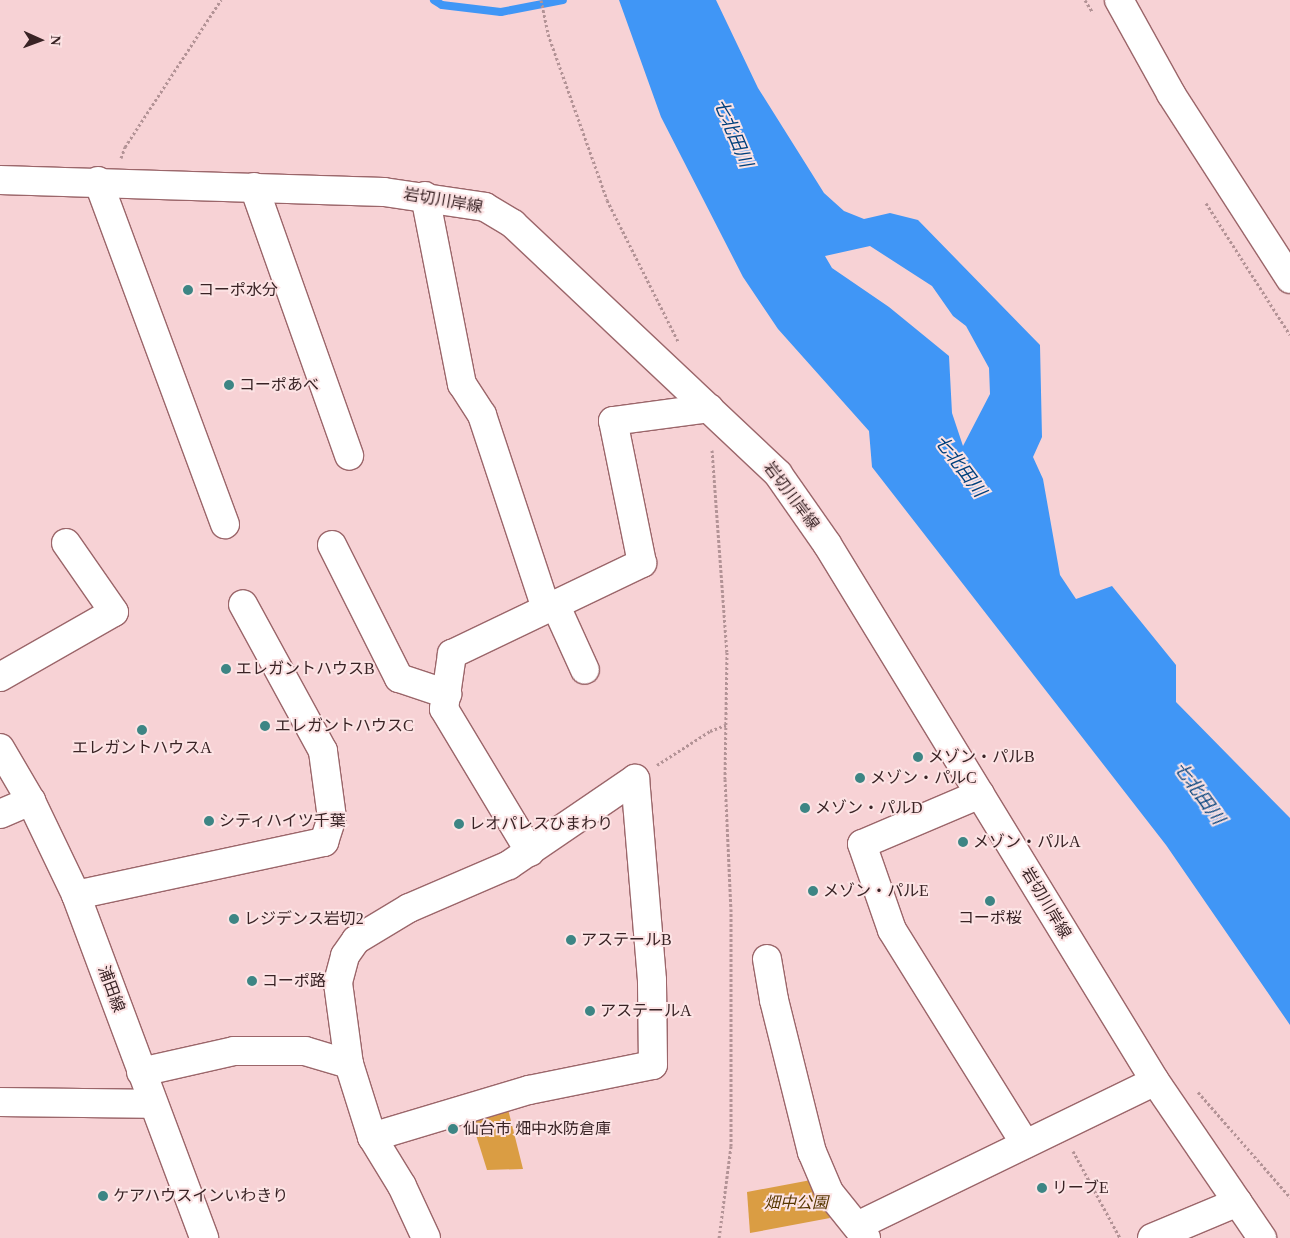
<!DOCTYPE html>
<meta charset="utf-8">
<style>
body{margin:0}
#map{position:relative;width:1290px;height:1238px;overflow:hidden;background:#f7d2d5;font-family:"Times New Roman","Noto Sans JP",serif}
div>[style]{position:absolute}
.green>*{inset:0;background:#da9d43}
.water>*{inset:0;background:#4096f6}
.stream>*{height:8px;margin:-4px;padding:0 4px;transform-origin:4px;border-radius:4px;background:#4096f6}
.path>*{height:3px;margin-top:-1.5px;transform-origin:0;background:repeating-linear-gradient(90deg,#b39396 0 2.5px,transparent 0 5px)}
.roads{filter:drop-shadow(1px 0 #9b666a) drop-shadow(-1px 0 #9b666a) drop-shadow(0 1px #9b666a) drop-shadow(0 -1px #9b666a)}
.minor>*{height:28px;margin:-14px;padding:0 14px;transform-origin:14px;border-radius:14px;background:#fff}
.dots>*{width:14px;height:14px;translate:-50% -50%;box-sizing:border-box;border:2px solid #fce3e4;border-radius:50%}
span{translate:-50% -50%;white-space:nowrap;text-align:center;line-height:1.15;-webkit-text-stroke:4px #fce3e4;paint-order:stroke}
.street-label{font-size:16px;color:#392325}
.poi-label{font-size:16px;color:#392325}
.left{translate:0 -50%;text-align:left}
.park-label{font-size:16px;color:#573700;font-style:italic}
.water-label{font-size:18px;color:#00407c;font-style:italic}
.north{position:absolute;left:15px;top:15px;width:50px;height:50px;-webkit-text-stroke:4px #fce3e4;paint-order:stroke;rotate:92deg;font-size:14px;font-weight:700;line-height:20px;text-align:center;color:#392325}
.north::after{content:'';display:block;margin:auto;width:18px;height:22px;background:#392325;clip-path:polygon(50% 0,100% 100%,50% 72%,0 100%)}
</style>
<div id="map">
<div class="green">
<i style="clip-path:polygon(508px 1109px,523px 1169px,487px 1170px,471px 1119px)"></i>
<i style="clip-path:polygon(811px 1180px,830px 1218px,750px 1233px,747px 1192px)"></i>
</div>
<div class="water">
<i style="clip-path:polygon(evenodd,619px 0,716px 0,758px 88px,824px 193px,844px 211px,864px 219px,890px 213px,918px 220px,1040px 345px,1042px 437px,1033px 457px,1043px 479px,1060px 575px,1076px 599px,1112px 586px,1176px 665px,1176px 702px,1290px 818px,1290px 1025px,1166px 845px,872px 467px,869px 431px,778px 329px,743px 277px,661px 117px,619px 0,870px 246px,932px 286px,953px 316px,966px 326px,989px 368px,990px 394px,963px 446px,952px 413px,949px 356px,889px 307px,832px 268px,825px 256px,870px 246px)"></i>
</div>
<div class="stream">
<i style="left:434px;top:0;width:9px;rotate:32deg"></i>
<i style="left:442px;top:5px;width:59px;rotate:6.8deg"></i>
<i style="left:501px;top:12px;width:63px;rotate:-11deg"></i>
</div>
<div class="path">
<i style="left:541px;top:0;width:35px;rotate:78deg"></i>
<i style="left:548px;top:34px;width:176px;rotate:70.4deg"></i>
<i style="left:607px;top:200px;width:158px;rotate:63.3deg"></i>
<i style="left:1085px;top:0;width:15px;rotate:58deg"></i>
<i style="left:121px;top:158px;width:12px;rotate:-70deg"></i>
<i style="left:125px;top:147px;width:176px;rotate:-56.9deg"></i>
<i style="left:1206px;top:203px;width:156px;rotate:57.5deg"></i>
<i style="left:712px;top:450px;width:203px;rotate:85.8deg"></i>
<i style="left:727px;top:652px;width:127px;rotate:90.9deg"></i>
<i style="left:725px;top:779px;width:130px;rotate:87.4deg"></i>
<i style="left:731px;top:909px;width:237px;rotate:90deg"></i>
<i style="left:731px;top:1146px;width:93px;rotate:97.4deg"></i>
<i style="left:657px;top:765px;width:63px;rotate:-32.7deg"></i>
<i style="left:710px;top:731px;width:17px;rotate:-21deg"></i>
<i style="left:1198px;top:1092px;width:140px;rotate:48.8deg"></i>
<i style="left:1073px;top:1151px;width:99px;rotate:61.6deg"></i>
</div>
<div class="roads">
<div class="minor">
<i style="left:1119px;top:0;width:107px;rotate:61deg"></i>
<i style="left:1171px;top:94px;width:220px;rotate:57.2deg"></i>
<i style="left:0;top:180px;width:384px;rotate:1.8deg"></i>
<i style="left:384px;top:192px;width:102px;rotate:8.4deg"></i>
<i style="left:485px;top:207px;width:33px;rotate:31deg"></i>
<i style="left:513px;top:224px;width:364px;rotate:43.3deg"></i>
<i style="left:778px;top:474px;width:85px;rotate:55deg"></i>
<i style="left:827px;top:544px;width:629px;rotate:58.58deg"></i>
<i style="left:1155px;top:1081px;width:190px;rotate:55.7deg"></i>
<i style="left:98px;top:181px;width:366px;rotate:69.7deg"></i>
<i style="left:254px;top:187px;width:285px;rotate:70.5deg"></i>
<i style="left:425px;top:196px;width:192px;rotate:78.9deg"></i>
<i style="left:462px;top:384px;width:37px;rotate:57deg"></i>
<i style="left:482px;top:415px;width:204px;rotate:71.7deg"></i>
<i style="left:332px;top:545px;width:149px;rotate:63.3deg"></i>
<i style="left:399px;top:678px;width:51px;rotate:18.4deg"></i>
<i style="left:555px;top:604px;width:72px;rotate:65.6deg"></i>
<i style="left:0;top:677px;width:131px;rotate:-29.7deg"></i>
<i style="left:114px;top:612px;width:84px;rotate:-124.8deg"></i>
<i style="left:0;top:748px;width:61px;rotate:59.7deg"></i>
<i style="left:31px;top:801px;width:104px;rotate:64.4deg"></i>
<i style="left:76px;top:895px;width:366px;rotate:69.5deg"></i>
<i style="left:980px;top:794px;width:128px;rotate:157deg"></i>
<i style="left:862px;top:844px;width:91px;rotate:70.8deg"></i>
<i style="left:892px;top:930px;width:252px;rotate:58.1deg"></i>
<i style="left:0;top:814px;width:34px;rotate:-23deg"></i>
<i style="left:530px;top:852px;width:167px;rotate:-121deg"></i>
<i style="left:444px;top:709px;width:56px;rotate:-81.7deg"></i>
<i style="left:452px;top:654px;width:211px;rotate:-25.6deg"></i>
<i style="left:642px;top:563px;width:145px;rotate:-101.5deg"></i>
<i style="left:613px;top:421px;width:97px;rotate:-7.7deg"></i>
<i style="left:76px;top:895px;width:254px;rotate:-12.1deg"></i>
<i style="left:324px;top:842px;width:25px;rotate:-72deg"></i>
<i style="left:332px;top:818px;width:68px;rotate:-97.7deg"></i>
<i style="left:323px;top:751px;width:167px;rotate:-118.6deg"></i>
<i style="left:767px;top:959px;width:42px;rotate:80.3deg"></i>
<i style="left:774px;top:1000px;width:157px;rotate:76deg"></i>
<i style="left:812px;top:1152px;width:43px;rotate:67deg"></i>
<i style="left:829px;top:1192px;width:59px;rotate:51.2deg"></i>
<i style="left:141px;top:1072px;width:95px;rotate:-12.7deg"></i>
<i style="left:234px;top:1051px;width:71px"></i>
<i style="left:305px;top:1051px;width:46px;rotate:16.5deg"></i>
<i style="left:0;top:1102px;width:153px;rotate:0.7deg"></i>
<i style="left:372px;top:1137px;width:164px;rotate:-16.7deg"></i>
<i style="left:529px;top:1090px;width:126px;rotate:-11.4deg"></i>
<i style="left:653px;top:1065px;width:85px;rotate:-90.7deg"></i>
<i style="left:652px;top:980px;width:202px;rotate:-94.8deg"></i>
<i style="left:635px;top:779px;width:153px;rotate:145.7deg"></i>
<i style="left:509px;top:865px;width:109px;rotate:156.7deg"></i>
<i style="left:409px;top:908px;width:62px;rotate:148.9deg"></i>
<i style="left:356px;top:940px;width:19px;rotate:125deg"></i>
<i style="left:345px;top:956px;width:28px;rotate:105deg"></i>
<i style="left:338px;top:983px;width:82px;rotate:82.3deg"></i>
<i style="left:349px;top:1064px;width:77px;rotate:72.5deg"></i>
<i style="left:372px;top:1137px;width:57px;rotate:58.5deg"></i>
<i style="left:402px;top:1186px;width:57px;rotate:65.2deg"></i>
<i style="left:857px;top:1226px;width:331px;rotate:-25.9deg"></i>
<i style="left:1152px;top:1238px;width:93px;rotate:-22.7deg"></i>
</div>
</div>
<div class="dots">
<i style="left:188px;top:290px;background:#3d8584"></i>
<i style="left:229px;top:385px;background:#3d8584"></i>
<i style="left:226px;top:669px;background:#3d8584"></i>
<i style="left:265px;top:726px;background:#3d8584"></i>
<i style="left:142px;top:730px;background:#3d8584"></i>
<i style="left:918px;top:757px;background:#3d8584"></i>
<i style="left:860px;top:778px;background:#3d8584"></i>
<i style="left:805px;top:808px;background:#3d8584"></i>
<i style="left:209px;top:821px;background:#3d8584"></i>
<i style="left:459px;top:824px;background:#3d8584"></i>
<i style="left:963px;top:842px;background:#3d8584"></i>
<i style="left:813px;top:891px;background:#3d8584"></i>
<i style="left:990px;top:901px;background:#3d8584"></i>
<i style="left:234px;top:919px;background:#3d8584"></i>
<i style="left:571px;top:940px;background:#3d8584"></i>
<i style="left:252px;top:981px;background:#3d8584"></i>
<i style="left:590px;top:1011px;background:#3d8584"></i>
<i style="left:453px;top:1129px;background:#3d8584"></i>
<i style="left:1042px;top:1188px;background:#3d8584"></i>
<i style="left:103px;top:1196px;background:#3d8584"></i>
</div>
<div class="street-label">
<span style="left:443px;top:201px;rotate:10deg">岩切川岸線</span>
<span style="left:791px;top:496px;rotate:53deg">岩切川岸線</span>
<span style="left:1046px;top:903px;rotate:59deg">岩切川岸線</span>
<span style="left:111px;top:989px;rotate:70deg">浦田線</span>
</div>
<div class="poi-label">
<span class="left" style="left:198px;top:290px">コーポ水分</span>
<span class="left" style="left:239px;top:385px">コーポあべ</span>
<span class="left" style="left:236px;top:669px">エレガントハウスB</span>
<span class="left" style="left:275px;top:726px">エレガントハウスC</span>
<span style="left:142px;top:748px">エレガントハウスA</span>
<span class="left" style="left:928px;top:757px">メゾン・パルB</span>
<span class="left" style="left:870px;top:778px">メゾン・パルC</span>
<span class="left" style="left:815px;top:808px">メゾン・パルD</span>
<span class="left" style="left:219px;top:821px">シティハイツ千葉</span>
<span class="left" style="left:469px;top:824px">レオパレスひまわり</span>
<span class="left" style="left:973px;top:842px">メゾン・パルA</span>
<span class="left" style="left:823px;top:891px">メゾン・パルE</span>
<span style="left:990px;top:918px">コーポ桜</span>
<span class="left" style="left:244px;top:919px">レジデンス岩切2</span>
<span class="left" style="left:581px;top:940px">アステールB</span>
<span class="left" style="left:262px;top:981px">コーポ路</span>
<span class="left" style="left:600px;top:1011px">アステールA</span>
<span class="left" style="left:463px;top:1129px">仙台市 畑中水防倉庫</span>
<span class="left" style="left:1052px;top:1188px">リーブE</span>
<span class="left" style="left:113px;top:1196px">ケアハウスインいわきり</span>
</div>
<div class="park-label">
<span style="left:796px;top:1203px">畑中公園</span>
</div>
<div class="water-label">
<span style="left:733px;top:133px;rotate:67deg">七北田川</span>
<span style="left:960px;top:466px;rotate:53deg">七北田川</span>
<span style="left:1199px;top:793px;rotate:54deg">七北田川</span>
</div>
<div class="north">N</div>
</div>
